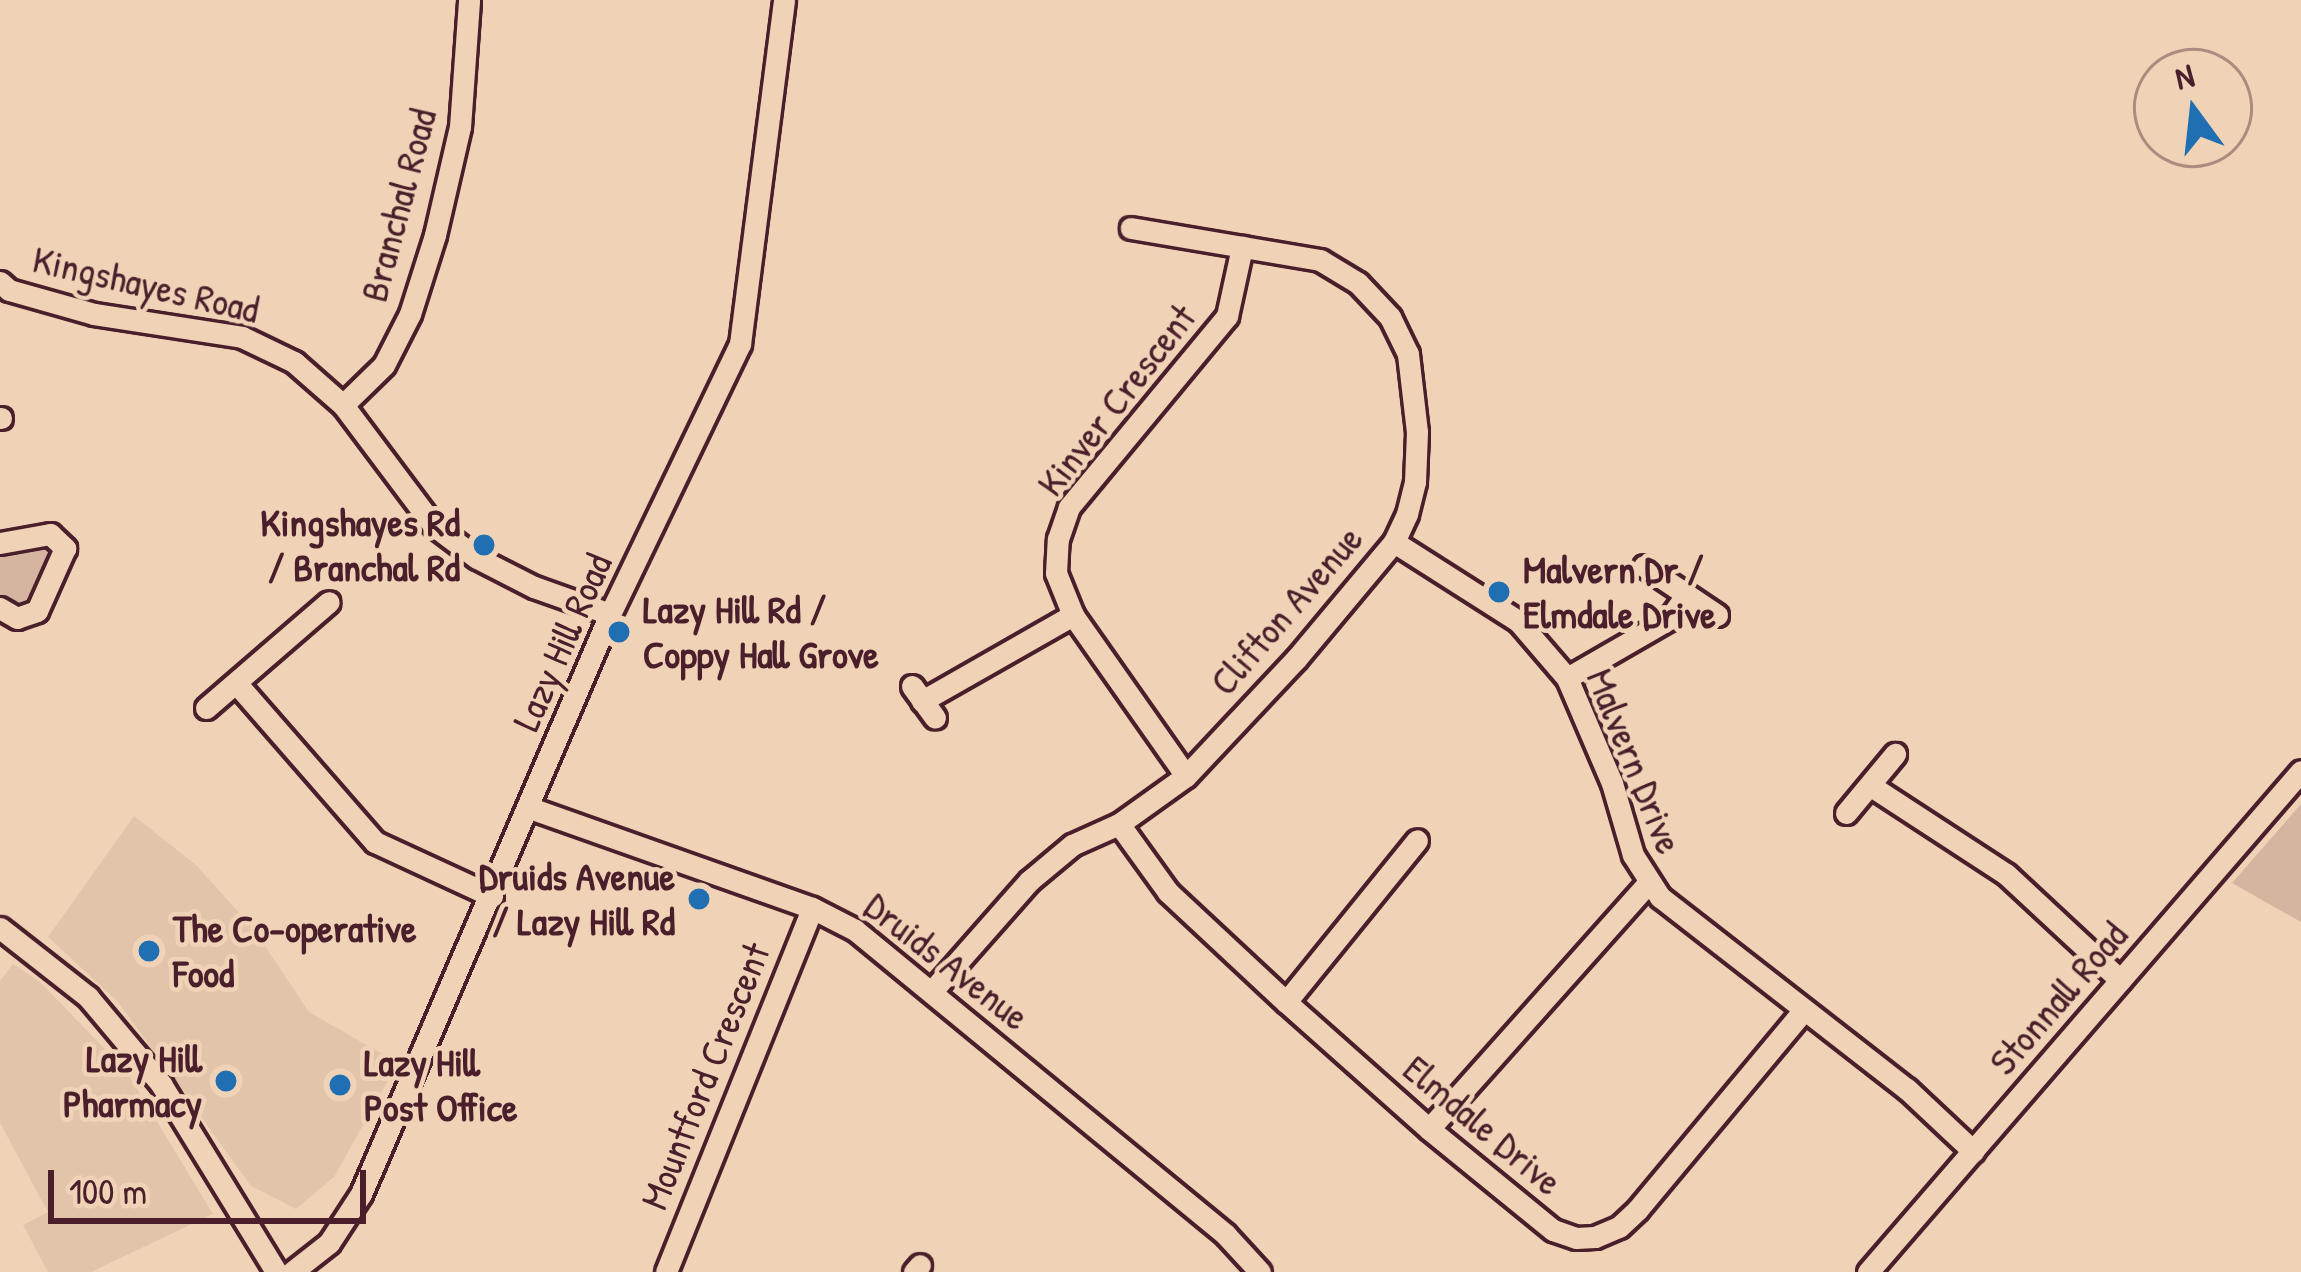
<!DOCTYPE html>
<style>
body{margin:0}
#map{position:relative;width:2301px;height:1272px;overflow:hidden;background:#f0d3b7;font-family:"Patrick Hand",sans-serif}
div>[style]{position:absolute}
.built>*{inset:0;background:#e2c4ab}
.green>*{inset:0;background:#d5b5a0}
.roads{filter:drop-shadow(3px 0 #4a1f2b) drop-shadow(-3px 0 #4a1f2b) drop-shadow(0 3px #4a1f2b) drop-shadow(0 -3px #4a1f2b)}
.minor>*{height:21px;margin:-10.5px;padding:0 10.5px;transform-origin:10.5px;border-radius:10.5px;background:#f0d3b7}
.dots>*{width:33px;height:33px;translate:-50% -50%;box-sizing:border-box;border:6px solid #f0d3b7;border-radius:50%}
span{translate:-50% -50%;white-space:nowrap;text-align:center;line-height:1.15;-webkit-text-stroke:9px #f0d3b7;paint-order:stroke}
.street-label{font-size:39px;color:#4a1f2b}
.poi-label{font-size:39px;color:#4a1f2b;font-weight:700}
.right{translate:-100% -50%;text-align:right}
.left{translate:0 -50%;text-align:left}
.north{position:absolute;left:2133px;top:48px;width:120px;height:120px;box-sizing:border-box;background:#f0d3b7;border:3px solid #ae8b7f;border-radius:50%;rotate:345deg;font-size:33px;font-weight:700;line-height:48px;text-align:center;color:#4a1f2b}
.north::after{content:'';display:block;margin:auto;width:42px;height:54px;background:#1f6fb2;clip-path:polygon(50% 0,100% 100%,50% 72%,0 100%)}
.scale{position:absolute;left:48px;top:1170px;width:318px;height:54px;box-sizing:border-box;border:6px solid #4a1f2b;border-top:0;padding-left:15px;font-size:36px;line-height:42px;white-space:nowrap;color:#4a1f2b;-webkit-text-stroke:9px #f0d3b7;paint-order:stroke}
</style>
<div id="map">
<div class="built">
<i style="clip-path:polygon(134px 816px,196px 865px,253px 928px,309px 1012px,398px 1063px,334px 1177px,296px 1209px,251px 1186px,118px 1002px,48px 937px)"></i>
<i style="clip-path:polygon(13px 964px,40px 982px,127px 1072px,213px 1214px,91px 1272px,48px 1272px,23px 1225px,48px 1212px,0 1123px,0 981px)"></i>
</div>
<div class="green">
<i style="clip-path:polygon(48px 542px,53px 550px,33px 600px,15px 607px,6px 602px,0 597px,0 550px)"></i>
<i style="clip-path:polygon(2301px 804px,2301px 922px,2232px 883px)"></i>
</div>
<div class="roads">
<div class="minor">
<i style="left:0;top:282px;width:12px;rotate:42deg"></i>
<i style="left:9px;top:290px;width:88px;rotate:15.8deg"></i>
<i style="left:94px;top:314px;width:150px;rotate:8.8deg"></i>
<i style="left:242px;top:337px;width:58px;rotate:25.7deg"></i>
<i style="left:294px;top:362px;width:65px;rotate:41.3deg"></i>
<i style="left:343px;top:405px;width:150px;rotate:53.1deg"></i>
<i style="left:433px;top:525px;width:55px;rotate:36.9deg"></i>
<i style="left:477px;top:558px;width:64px;rotate:27deg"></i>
<i style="left:534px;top:587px;width:81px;rotate:19.6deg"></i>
<i style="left:343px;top:405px;width:57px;rotate:-44.3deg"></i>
<i style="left:384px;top:365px;width:57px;rotate:-63deg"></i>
<i style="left:410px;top:314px;width:83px;rotate:-72.4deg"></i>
<i style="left:435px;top:235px;width:111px;rotate:-77deg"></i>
<i style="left:460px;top:127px;width:127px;rotate:-85.9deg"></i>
<i style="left:0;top:418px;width:1px"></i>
<i style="left:1394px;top:542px;width:147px;rotate:32.5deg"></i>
<i style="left:1518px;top:621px;width:75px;rotate:49.3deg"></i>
<i style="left:1567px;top:678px;width:114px;rotate:66.8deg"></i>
<i style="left:1612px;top:783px;width:75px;rotate:73.7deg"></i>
<i style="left:1633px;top:855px;width:50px;rotate:57.3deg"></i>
<i style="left:1660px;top:897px;width:313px;rotate:37.9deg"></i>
<i style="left:1907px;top:1089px;width:91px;rotate:43.2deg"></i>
<i style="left:0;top:543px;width:51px;rotate:-10.2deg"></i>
<i style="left:50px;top:534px;width:21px;rotate:43deg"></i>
<i style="left:65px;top:548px;width:69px;rotate:114deg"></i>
<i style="left:37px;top:611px;width:21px;rotate:161deg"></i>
<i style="left:17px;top:618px;width:20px;rotate:-150deg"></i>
<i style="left:1644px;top:566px;width:88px;rotate:33.9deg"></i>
<i style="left:1567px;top:678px;width:118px;rotate:-30deg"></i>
<i style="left:1669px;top:619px;width:26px;rotate:-54deg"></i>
<i style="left:237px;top:684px;width:210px;rotate:48.9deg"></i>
<i style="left:375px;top:842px;width:129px;rotate:24.8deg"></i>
<i style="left:912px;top:686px;width:39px;rotate:54deg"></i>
<i style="left:922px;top:701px;width:174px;rotate:-29.7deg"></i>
<i style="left:206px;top:708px;width:162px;rotate:-40.8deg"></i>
<i style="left:1186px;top:776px;width:197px;rotate:-125.1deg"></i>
<i style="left:1073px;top:615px;width:45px;rotate:-112deg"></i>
<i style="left:1056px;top:573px;width:34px;rotate:-87deg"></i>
<i style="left:1058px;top:539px;width:34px;rotate:-71deg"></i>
<i style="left:1069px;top:507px;width:248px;rotate:-50.4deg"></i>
<i style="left:1227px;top:316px;width:71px;rotate:-77.7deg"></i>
<i style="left:1871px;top:786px;width:161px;rotate:33.1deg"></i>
<i style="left:2006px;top:874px;width:156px;rotate:42.9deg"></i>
<i style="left:530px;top:808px;width:299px;rotate:19.5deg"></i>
<i style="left:812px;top:908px;width:48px;rotate:27.1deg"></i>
<i style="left:855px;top:930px;width:480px;rotate:39.4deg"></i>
<i style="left:1226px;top:1235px;width:50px;rotate:47.4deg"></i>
<i style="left:1846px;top:813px;width:77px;rotate:-50.3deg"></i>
<i style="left:1119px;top:824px;width:84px;rotate:54.2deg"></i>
<i style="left:1168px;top:892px;width:161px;rotate:43deg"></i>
<i style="left:1286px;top:1002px;width:191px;rotate:41.6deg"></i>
<i style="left:1429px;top:1129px;width:160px;rotate:39.2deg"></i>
<i style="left:1553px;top:1230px;width:24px;rotate:19deg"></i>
<i style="left:1576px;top:1238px;width:19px;rotate:-3deg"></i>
<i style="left:1595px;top:1237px;width:26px;rotate:-23deg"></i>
<i style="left:1619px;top:1227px;width:26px;rotate:-43deg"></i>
<i style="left:1638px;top:1209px;width:258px;rotate:-50.2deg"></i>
<i style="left:0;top:928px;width:112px;rotate:38.1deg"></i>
<i style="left:88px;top:997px;width:114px;rotate:50deg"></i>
<i style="left:161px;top:1084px;width:220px;rotate:58.5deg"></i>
<i style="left:932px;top:991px;width:147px;rotate:-48.6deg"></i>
<i style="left:1029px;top:881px;width:56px;rotate:-39.9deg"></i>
<i style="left:1072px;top:845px;width:51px;rotate:-24.1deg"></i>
<i style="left:1119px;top:824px;width:82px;rotate:-35.6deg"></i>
<i style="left:1186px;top:776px;width:161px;rotate:-46.8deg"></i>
<i style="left:1296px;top:659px;width:153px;rotate:-50.1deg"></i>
<i style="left:1394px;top:542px;width:31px;rotate:-65deg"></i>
<i style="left:1407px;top:514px;width:33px;rotate:-76deg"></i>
<i style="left:1415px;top:482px;width:50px;rotate:-87.7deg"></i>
<i style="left:1417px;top:432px;width:79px;rotate:-96.6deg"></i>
<i style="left:1408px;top:354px;width:41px;rotate:-115.9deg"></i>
<i style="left:1390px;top:317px;width:47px;rotate:-133.3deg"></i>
<i style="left:1358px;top:283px;width:44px;rotate:-148.8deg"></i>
<i style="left:1320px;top:260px;width:192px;rotate:-170.4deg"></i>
<i style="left:1286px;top:1002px;width:208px;rotate:-51deg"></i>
<i style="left:1429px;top:1129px;width:328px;rotate:-48.3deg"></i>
<i style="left:292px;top:1272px;width:47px;rotate:-38.1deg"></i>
<i style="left:329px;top:1243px;width:59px;rotate:-56.9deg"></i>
<i style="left:361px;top:1194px;width:631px;rotate:-66.77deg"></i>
<i style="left:610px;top:614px;width:300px;rotate:-64.3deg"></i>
<i style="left:740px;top:344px;width:347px;rotate:-82.7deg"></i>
<i style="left:666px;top:1272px;width:392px;rotate:-68.1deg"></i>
<i style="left:914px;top:1272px;width:9px;rotate:-49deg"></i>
<i style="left:1868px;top:1272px;width:662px;rotate:-49.16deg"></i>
</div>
</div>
<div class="dots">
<i style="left:484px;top:545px;background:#1f6fb2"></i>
<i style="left:1499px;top:592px;background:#1f6fb2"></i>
<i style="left:619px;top:632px;background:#1f6fb2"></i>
<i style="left:699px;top:899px;background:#1f6fb2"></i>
<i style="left:149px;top:951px;background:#1f6fb2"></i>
<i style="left:226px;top:1081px;background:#1f6fb2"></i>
<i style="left:340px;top:1085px;background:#1f6fb2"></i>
</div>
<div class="street-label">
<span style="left:398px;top:205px;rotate:-75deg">Branchal Road</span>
<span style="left:146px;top:284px;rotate:13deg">Kingshayes Road</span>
<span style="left:1116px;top:400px;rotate:-52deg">Kinver Crescent</span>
<span style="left:1286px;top:610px;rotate:-49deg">Clifton Avenue</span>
<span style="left:562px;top:642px;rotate:-66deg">Lazy Hill Road</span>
<span style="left:1635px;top:761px;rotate:68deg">Malvern Drive</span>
<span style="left:947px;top:961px;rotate:38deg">Druids Avenue</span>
<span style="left:2058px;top:998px;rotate:-49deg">Stonnall Road</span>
<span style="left:705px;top:1076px;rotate:-68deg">Mountford Crescent</span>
<span style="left:1483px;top:1125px;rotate:40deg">Elmdale Drive</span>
</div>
<div class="poi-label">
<span class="right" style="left:460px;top:545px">Kingshayes Rd<br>/ Branchal Rd</span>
<span class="left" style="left:1523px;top:592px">Malvern Dr /<br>Elmdale Drive</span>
<span class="left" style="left:643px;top:632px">Lazy Hill Rd /<br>Coppy Hall Grove</span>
<span class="right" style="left:675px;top:899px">Druids Avenue<br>/ Lazy Hill Rd</span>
<span class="left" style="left:173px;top:951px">The Co-operative<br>Food</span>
<span class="right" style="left:202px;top:1081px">Lazy Hill<br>Pharmacy</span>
<span class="left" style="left:364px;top:1085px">Lazy Hill<br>Post Office</span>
</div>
<div class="north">N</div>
<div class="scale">100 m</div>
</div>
